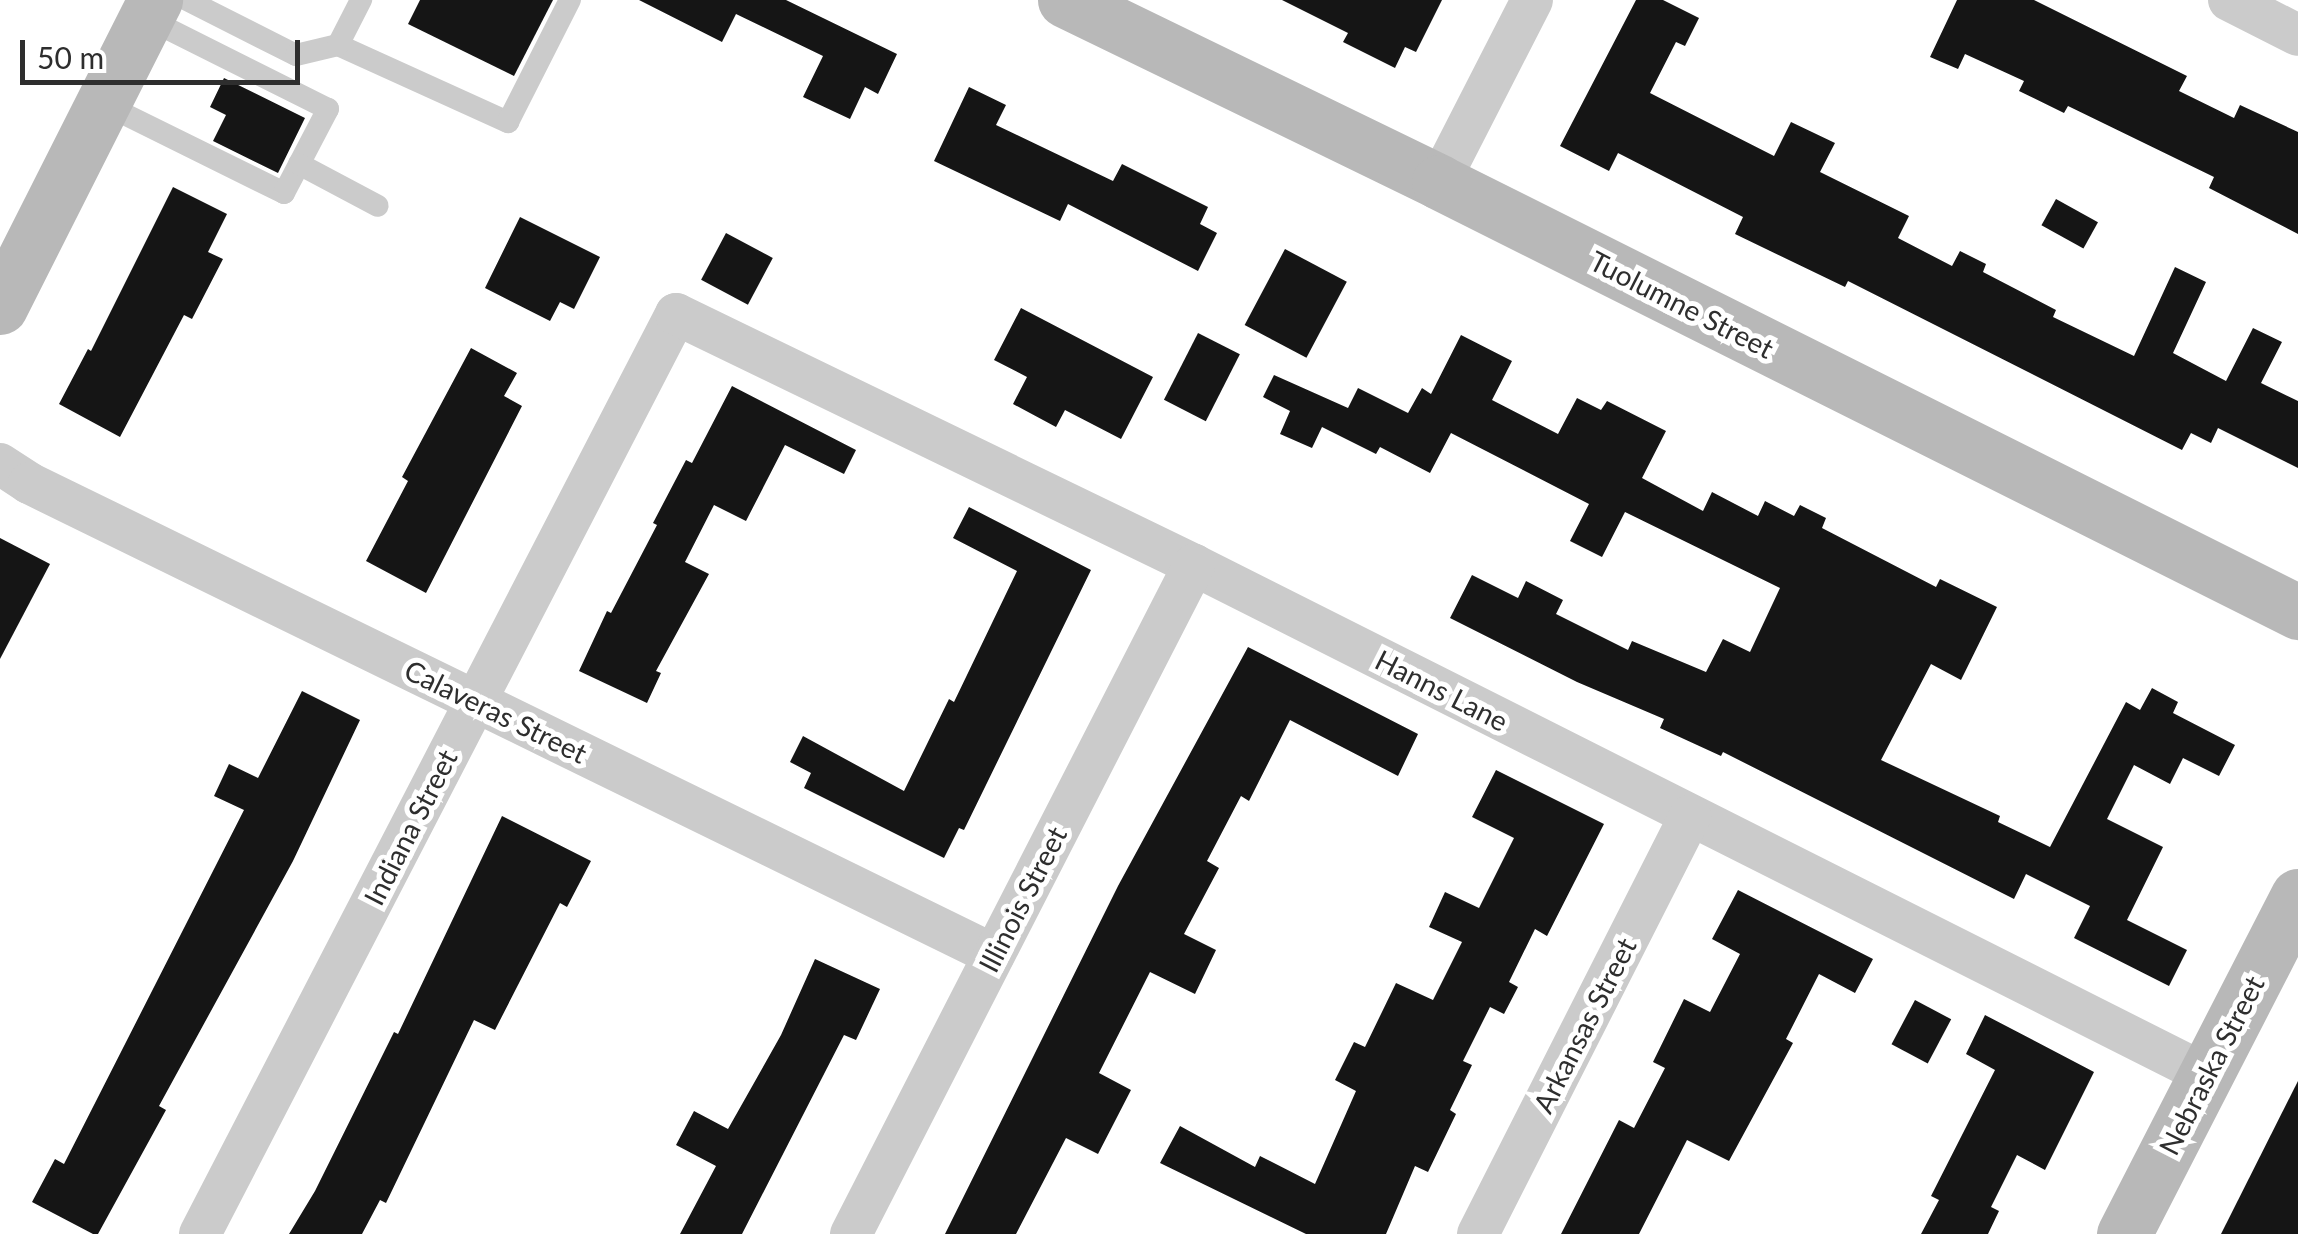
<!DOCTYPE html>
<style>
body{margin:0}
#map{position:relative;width:2298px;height:1234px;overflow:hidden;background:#fff;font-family:Lato,sans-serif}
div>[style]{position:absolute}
.building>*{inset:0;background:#151515;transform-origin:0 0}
.lane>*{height:22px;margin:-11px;padding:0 11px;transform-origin:11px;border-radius:11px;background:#cbcbcb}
.street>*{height:42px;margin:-21px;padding:0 21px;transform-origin:21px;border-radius:21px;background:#cbcbcb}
.secondary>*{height:55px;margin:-27.5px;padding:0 27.5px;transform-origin:27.5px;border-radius:27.5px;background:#b8b8b8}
span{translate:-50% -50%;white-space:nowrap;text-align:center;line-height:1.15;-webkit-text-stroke:10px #fff;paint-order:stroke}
.street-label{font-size:28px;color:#2e2e2e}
.scale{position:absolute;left:20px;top:40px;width:280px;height:45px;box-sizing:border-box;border:5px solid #2e2e2e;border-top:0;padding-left:12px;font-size:30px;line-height:35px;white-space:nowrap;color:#2e2e2e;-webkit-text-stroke:8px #fff;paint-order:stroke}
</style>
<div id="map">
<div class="building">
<i style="clip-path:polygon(420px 0,553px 0,514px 76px,408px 24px)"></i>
<i style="clip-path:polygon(639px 0,786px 0,897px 54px,878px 94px,865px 87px,850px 119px,803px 97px,823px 56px,736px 14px,722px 42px)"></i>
<i style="clip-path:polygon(1282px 0,1442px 0,1416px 52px,1405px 47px,1395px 68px,1343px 42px,1348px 33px)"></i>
<i style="clip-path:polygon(1636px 0,1663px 0,1699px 18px,1685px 46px,1676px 42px,1650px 93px,1774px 156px,1791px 122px,1835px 143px,1820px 172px,1909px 216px,1898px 238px,1952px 266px,1960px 251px,1986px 264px,1983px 272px,2056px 310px,2053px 317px,2134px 356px,2175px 267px,2206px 282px,2173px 353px,2226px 381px,2253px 328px,2282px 342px,2261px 383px,2298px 401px,2298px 468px,2218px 428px,2211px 443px,2191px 433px,2182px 450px,1848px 281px,1845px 287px,1735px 234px,1743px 217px,1618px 153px,1609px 171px,1560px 146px)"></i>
<i style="clip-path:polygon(1957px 0,2034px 0,2187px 76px,2179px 91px,2234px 118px,2240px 105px,2298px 132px,2298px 234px,2209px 188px,2214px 177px,2068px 106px,2064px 113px,2019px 91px,2024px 81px,1965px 54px,1958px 69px,1930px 57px)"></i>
<i style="clip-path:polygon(224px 78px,305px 118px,278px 173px,213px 141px,226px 115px,210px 107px)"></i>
<i style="clip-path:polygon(969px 87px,1006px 105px,996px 125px,1113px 181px,1122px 164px,1208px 207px,1200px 224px,1217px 233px,1198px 271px,1068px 204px,1060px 221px,934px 161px)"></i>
<i style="clip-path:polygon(173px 187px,227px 214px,208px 252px,223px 259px,192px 319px,184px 315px,120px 437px,59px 404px,88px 349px,91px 351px)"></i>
<i style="left:2056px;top:199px;width:48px;height:30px;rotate:29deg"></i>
<i style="clip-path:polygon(520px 217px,600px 257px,574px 309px,560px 302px,550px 321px,485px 288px)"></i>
<i style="left:726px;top:233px;width:53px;height:53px;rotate:28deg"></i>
<i style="left:1285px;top:249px;width:70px;height:86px;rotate:28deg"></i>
<i style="clip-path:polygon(1021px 308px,1153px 377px,1121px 439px,1065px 410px,1056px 427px,1013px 404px,1027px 377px,994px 360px)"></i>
<i style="left:1198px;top:333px;width:47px;height:75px;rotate:27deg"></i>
<i style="clip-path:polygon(1461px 335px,1512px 361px,1492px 400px,1558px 434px,1577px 398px,1601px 410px,1607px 401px,1666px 431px,1642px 478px,1703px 511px,1712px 492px,1758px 516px,1765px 501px,1794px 516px,1800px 505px,1826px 518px,1822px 528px,1936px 587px,1940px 579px,1997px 607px,1961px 680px,1931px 664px,1881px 760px,2000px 816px,1998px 822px,2050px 847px,2126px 702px,2140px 710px,2152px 688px,2178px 702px,2173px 713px,2235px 745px,2219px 776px,2183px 758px,2170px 784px,2134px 765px,2107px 819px,2163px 847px,2127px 920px,2187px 950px,2169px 986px,2074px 938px,2090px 906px,2026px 874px,2014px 899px,1723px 752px,1721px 756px,1660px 728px,1664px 719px,1577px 682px,1450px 618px,1472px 575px,1518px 598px,1526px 581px,1563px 600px,1556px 614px,1628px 650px,1632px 641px,1706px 672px,1723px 639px,1750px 652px,1780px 588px,1625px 512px,1602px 557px,1570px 541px,1589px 504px,1451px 433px,1430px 473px,1380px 447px,1376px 454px,1322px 427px,1312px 448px,1280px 434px,1290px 411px,1263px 397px,1274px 375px,1348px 408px,1358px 388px,1408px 413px,1422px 388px,1431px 394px)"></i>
<i style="clip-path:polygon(471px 348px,517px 373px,504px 396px,522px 406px,426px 593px,366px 561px,408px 481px,402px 477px)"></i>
<i style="clip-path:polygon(732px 386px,856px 450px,844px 474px,785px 445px,746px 521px,714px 505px,685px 562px,709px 574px,656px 671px,661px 673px,647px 703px,579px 671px,607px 611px,611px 613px,657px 525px,653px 523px,686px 460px,692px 463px)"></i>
<i style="clip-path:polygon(969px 507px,1091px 570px,964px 830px,959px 828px,944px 858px,804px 788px,811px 773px,790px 762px,803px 736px,904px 791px,949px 699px,954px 702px,1017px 571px,953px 538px)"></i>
<i style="clip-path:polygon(0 538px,50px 564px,0 659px)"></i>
<i style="clip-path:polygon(1248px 647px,1418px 734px,1398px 776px,1290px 720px,1249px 801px,1241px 796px,1207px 861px,1219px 868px,1184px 934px,1216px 950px,1195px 994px,1150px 972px,1099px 1073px,1131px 1090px,1098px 1154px,1066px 1138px,1016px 1234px,945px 1234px,1118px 886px)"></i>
<i style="clip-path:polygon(302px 691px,360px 720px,293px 861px,159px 1106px,166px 1110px,98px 1234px,93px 1234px,32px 1202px,55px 1159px,64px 1164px,244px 810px,214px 796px,229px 764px,258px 778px)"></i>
<i style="clip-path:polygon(1496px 770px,1604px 824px,1547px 936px,1535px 929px,1509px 982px,1518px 987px,1504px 1014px,1490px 1007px,1463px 1061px,1472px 1065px,1450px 1110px,1456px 1114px,1428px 1172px,1415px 1166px,1386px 1234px,1306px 1234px,1160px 1163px,1180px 1126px,1255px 1167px,1260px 1156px,1315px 1184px,1356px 1091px,1335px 1080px,1354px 1042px,1365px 1047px,1396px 983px,1433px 1000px,1462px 942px,1429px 927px,1445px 892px,1479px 908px,1514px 838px,1472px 817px)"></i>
<i style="clip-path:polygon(502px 816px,591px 861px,567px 907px,560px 903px,495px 1030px,474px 1020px,386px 1203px,380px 1200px,362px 1234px,289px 1234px,315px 1191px,394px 1032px,398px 1034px)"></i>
<i style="clip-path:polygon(1738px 890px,1873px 959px,1855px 993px,1819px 974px,1786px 1039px,1793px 1043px,1729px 1161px,1687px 1140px,1639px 1234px,1561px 1234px,1619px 1120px,1634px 1128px,1665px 1068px,1653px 1062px,1684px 999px,1710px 1012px,1740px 954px,1712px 939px)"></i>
<i style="clip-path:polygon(815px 959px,880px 989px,856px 1040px,844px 1035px,742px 1234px,680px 1234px,716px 1166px,676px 1145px,694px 1111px,728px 1129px,781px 1035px)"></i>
<i style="left:1915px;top:1000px;width:41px;height:50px;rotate:28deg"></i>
<i style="clip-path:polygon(1985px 1015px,2094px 1072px,2045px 1170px,2017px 1155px,1991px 1207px,1999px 1211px,1988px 1234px,1921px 1234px,1939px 1200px,1931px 1196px,1995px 1070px,1966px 1054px)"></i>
<i style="clip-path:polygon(2298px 1081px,2298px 1234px,2221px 1234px)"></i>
</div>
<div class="lane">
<i style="left:187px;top:0;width:122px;rotate:26.8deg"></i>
<i style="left:296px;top:55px;width:43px;rotate:-13.4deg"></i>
<i style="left:338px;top:45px;width:187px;rotate:24.4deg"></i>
<i style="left:508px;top:122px;width:137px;rotate:-63.1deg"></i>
<i style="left:338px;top:45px;width:51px;rotate:-62.9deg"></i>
<i style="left:102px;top:103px;width:203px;rotate:26.3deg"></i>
<i style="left:284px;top:193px;width:95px;rotate:-62.4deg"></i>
<i style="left:328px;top:109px;width:203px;rotate:-153.4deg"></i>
<i style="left:299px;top:164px;width:89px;rotate:28deg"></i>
</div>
<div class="street">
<i style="left:2229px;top:0;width:77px;rotate:26.9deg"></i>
<i style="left:1439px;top:182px;width:204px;rotate:-62.9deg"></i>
<i style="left:0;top:464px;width:35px;rotate:33deg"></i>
<i style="left:29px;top:483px;width:1074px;rotate:26.06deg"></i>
<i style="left:200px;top:1234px;width:1036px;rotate:-62.64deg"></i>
<i style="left:676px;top:314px;width:576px;rotate:25.85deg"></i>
<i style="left:1194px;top:565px;width:1132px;rotate:26.72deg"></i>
<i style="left:851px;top:1234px;width:752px;rotate:-62.86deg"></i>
<i style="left:1478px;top:1234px;width:469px;rotate:-63.1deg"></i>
</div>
<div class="secondary">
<i style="left:1065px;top:0;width:416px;rotate:25.9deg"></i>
<i style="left:1439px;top:182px;width:961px;rotate:26.59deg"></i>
<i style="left:0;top:307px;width:344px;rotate:-63.2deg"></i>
<i style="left:2124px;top:1234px;width:380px;rotate:-62.8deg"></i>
</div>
<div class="street-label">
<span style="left:1682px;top:304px;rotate:27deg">Tuolumne Street</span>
<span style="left:1442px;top:690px;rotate:27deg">Hanns Lane</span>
<span style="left:496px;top:711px;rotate:26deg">Calaveras Street</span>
<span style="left:410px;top:827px;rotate:-63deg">Indiana Street</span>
<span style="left:1022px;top:899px;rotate:-63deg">Illinois Street</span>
<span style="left:1584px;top:1025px;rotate:-63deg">Arkansas Street</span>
<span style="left:2211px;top:1065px;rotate:-63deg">Nebraska Street</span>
</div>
<div class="scale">50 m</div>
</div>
